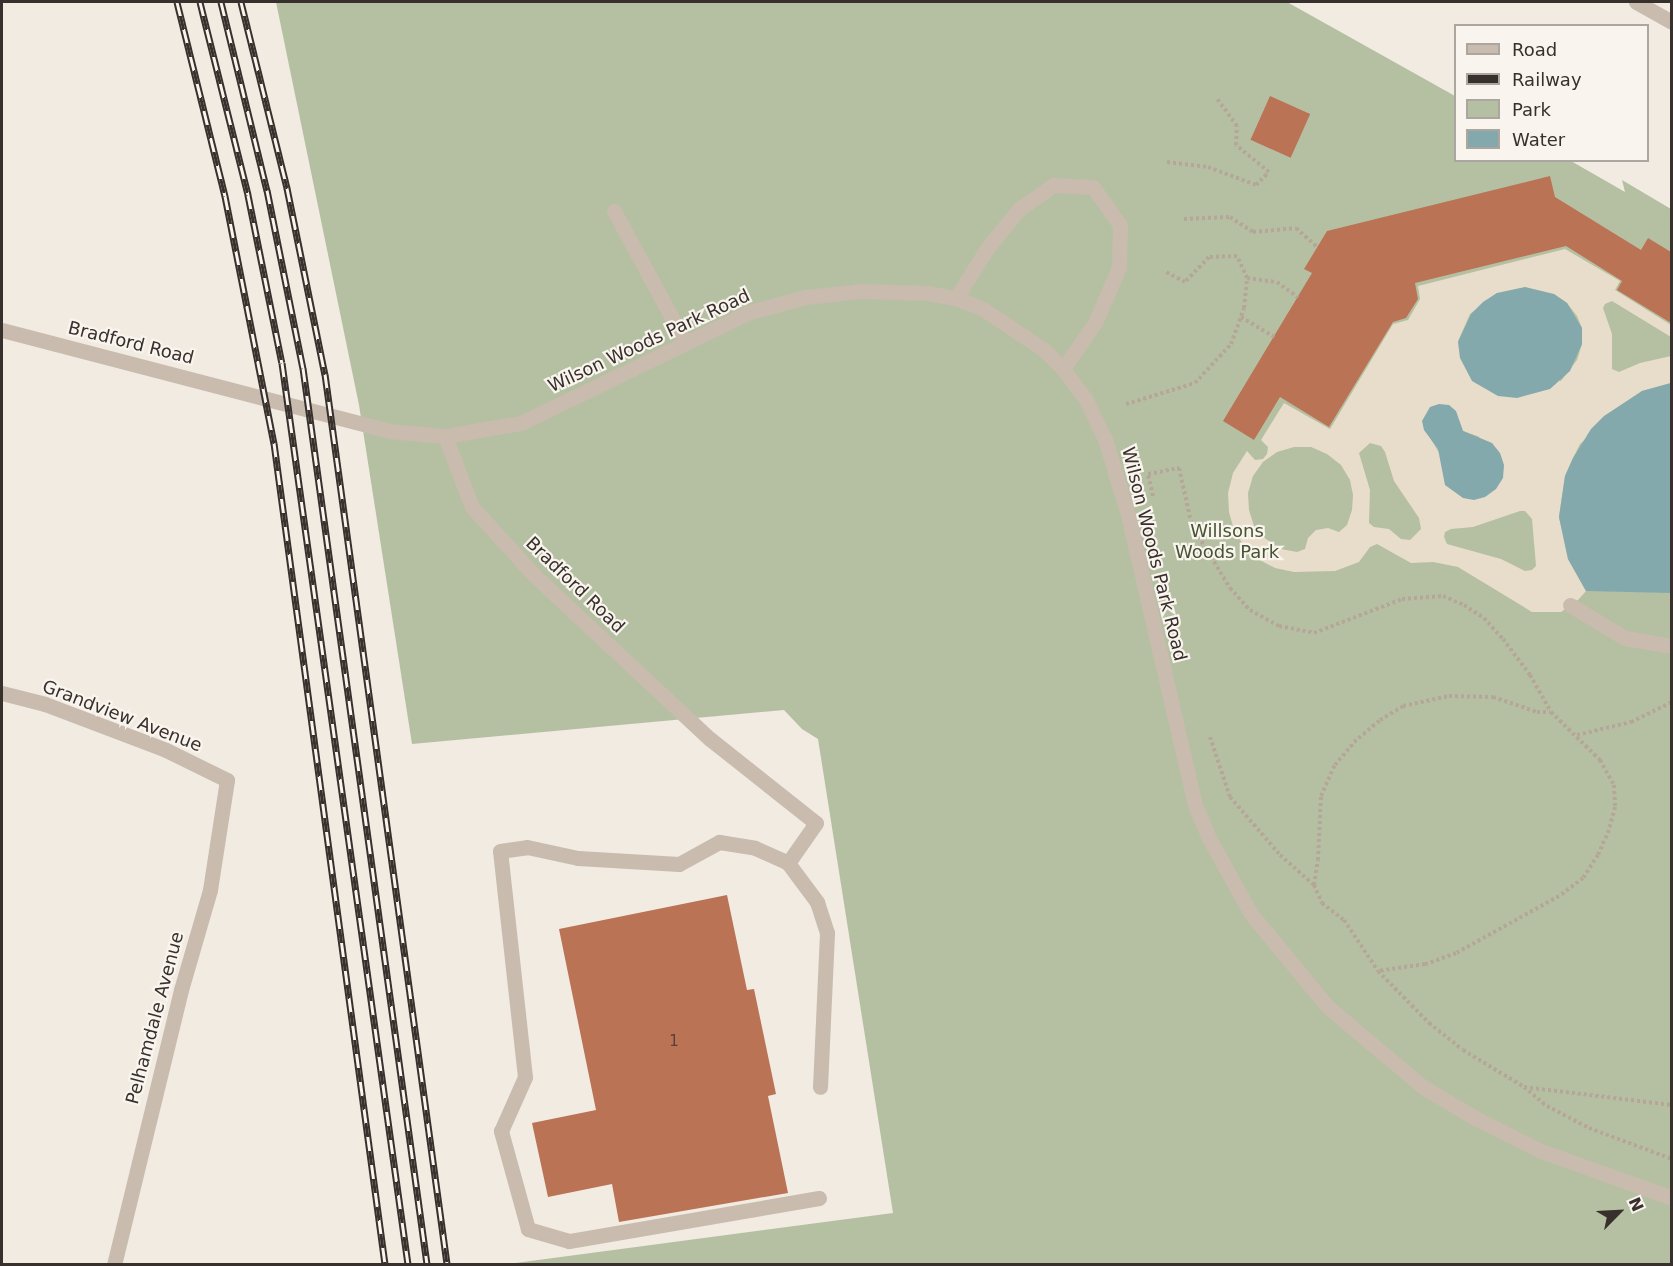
<!DOCTYPE html>
<style>
body{margin:0}
#map{position:relative;width:1673px;height:1266px;overflow:hidden;background:#f1ebe1;font-family:"DejaVu Sans",sans-serif}
div>[style]{position:absolute}
.green>*{inset:0;background:#b5c0a2}
.plaza>*{inset:0;background:#e8dcca}
.water>*{inset:0;background:#83a9ac}
.building>*{inset:0;background:#bb7356;transform-origin:0 0}
.path>*{height:4px;margin-top:-2px;transform-origin:0;background:repeating-linear-gradient(90deg,#b5a698 0 3px,transparent 0 6px)}
.service>*{height:15px;margin:-7.5px;padding:0 7.5px;transform-origin:7.5px;border-radius:7.5px;background:#c9bbae}
.pedestrian>*{height:15px;margin:-7.5px;padding:0 7.5px;transform-origin:7.5px;border-radius:7.5px;background:#c9bbae}
.minor>*{height:15px;margin:-7.5px;padding:0 7.5px;transform-origin:7.5px;border-radius:7.5px;background:#c9bbae}
.tertiary>*{height:15px;margin:-7.5px;padding:0 7.5px;transform-origin:7.5px;border-radius:7.5px;background:#c9bbae}
.rail>*{height:7px;margin-top:-3.5px;transform-origin:0;background:repeating-linear-gradient(90deg,#f9f4ee 0 14px,#38302c 0 28px);box-sizing:border-box;border-block:2px solid #38302c}
span{translate:-50% -50%;white-space:nowrap;text-align:center;line-height:1.15;-webkit-text-stroke:4.5px #f9f4ee;paint-order:stroke}
.number-label{font-size:15px;color:#594136}
.number-label span{-webkit-text-stroke-width:0}
.street-label{font-size:18px;color:#38302c}
.park-label{font-size:18px;color:#465432}
.frame{position:absolute;inset:0;border:3px solid #38302c;pointer-events:none}
.legend{position:absolute;left:1454px;top:24px;width:195px;height:138px;box-sizing:border-box;background:#f9f4ee;border:2px solid #aca6a0;margin:0;padding:8px 10px;list-style:none;font-size:18px;color:#38302c}
.legend li{display:flex;align-items:center;gap:12px;height:30px}
.legend b{width:30px;border:2px solid #aca6a0}
.north{position:absolute;left:1589px;top:1182px;width:60px;height:60px;-webkit-text-stroke:4px #f9f4ee;paint-order:stroke;rotate:66deg;font-size:16px;font-weight:700;line-height:24px;text-align:center;color:#38302c}
.north::after{content:'';display:block;margin:auto;width:21px;height:27px;background:#38302c;clip-path:polygon(50% 0,100% 100%,50% 72%,0 100%)}
</style>
<div id="map">
<div class="green">
<i style="clip-path:polygon(276px 2px,1287px 2px,1455px 96px,1456px 160px,1571px 161px,1625px 192px,1622px 180px,1671px 209px,1671px 1264px,508px 1264px,893px 1213px,818px 739px,802px 729px,784px 710px,412px 744px,359px 405px)"></i>
</div>
<div class="plaza">
<i style="clip-path:polygon(evenodd,1565px 249px,1620px 281px,1615px 290px,1671px 325px,1671px 337px,1612px 301px,1605px 304px,1603px 308px,1612px 334px,1612px 369px,1619px 372px,1640px 363px,1671px 356px,1671px 383px,1642px 391px,1580px 444px,1573px 458px,1565px 476px,1559px 517px,1568px 559px,1586px 591px,1579px 599px,1561px 612px,1532px 612px,1458px 567px,1433px 562px,1411px 563px,1377px 544px,1370px 547px,1359px 562px,1335px 571px,1294px 572px,1275px 568px,1258px 559px,1244px 546px,1234px 530px,1229px 512px,1228px 493px,1233px 473px,1247px 451px,1255px 460px,1263px 459px,1267px 454px,1268px 447px,1261px 440px,1284px 403px,1330px 429px,1393px 324px,1408px 320px,1420px 299px,1418px 286px,1565px 249px,1497px 293px,1554px 294px,1567px 303px,1577px 316px,1582px 328px,1582px 344px,1577px 360px,1561px 381px,1458px 341px,1470px 314px,1497px 293px,1565px 249px,1459px 420px,1463px 431px,1480px 437px,1441px 456px,1429px 436px,1459px 420px,1565px 249px,1370px 443px,1381px 446px,1385px 452px,1394px 481px,1419px 518px,1421px 529px,1410px 540px,1401px 539px,1389px 529px,1374px 527px,1369px 523px,1370px 490px,1359px 453px,1370px 443px,1565px 249px,1294px 447px,1311px 447px,1327px 454px,1341px 465px,1350px 480px,1353px 495px,1352px 510px,1347px 525px,1339px 532px,1328px 528px,1316px 530px,1308px 538px,1305px 549px,1297px 552px,1281px 549px,1266px 539px,1254px 526px,1249px 510px,1248px 493px,1253px 476px,1263px 462px,1277px 452px,1294px 447px,1565px 249px,1520px 511px,1525px 511px,1532px 519px,1536px 566px,1532px 570px,1525px 571px,1501px 559px,1447px 544px,1444px 537px,1445px 532px,1451px 529px,1473px 527px,1520px 511px)"></i>
</div>
<div class="water">
<i style="clip-path:polygon(1525px 287px,1554px 294px,1567px 303px,1582px 328px,1582px 344px,1570px 371px,1550px 389px,1517px 398px,1498px 396px,1472px 381px,1460px 358px,1458px 342px,1471px 314px,1483px 302px,1497px 293px)"></i>
<i style="clip-path:polygon(1671px 383px,1671px 593px,1586px 591px,1568px 559px,1559px 517px,1565px 476px,1573px 458px,1591px 429px,1604px 416px,1642px 391px)"></i>
<i style="clip-path:polygon(1439px 404px,1449px 405px,1456px 411px,1463px 431px,1492px 443px,1500px 453px,1504px 465px,1503px 478px,1496px 489px,1485px 497px,1474px 500px,1463px 498px,1445px 485px,1438px 449px,1424px 430px,1422px 421px,1430px 407px)"></i>
</div>
<div class="building">
<i style="left:1270px;top:96px;width:44px;height:48px;rotate:24deg"></i>
<i style="clip-path:polygon(1550px 176px,1555px 197px,1641px 250px,1648px 238px,1671px 252px,1671px 323px,1617px 290px,1622px 281px,1566px 246px,1415px 283px,1418px 299px,1406px 318px,1393px 322px,1329px 427px,1280px 397px,1254px 440px,1223px 421px,1312px 273px,1304px 269px,1327px 231px)"></i>
<i style="clip-path:polygon(727px 895px,747px 990px,754px 989px,776px 1094px,768px 1096px,788px 1193px,619px 1222px,612px 1184px,548px 1197px,532px 1123px,596px 1110px,559px 929px)"></i>
</div>
<div class="path">
<i style="left:1167px;top:162px;width:41px;rotate:7deg"></i>
<i style="left:1208px;top:167px;width:51px;rotate:20.6deg"></i>
<i style="left:1256px;top:185px;width:18px;rotate:-45deg"></i>
<i style="left:1269px;top:172px;width:43px;rotate:-140.7deg"></i>
<i style="left:1236px;top:145px;width:19px;rotate:-87deg"></i>
<i style="left:1237px;top:126px;width:36px;rotate:-126deg"></i>
<i style="left:1184px;top:219px;width:46px;rotate:-2.5deg"></i>
<i style="left:1230px;top:217px;width:27px;rotate:33deg"></i>
<i style="left:1253px;top:232px;width:43px;rotate:-5.3deg"></i>
<i style="left:1296px;top:228px;width:28px;rotate:42deg"></i>
<i style="left:1247px;top:278px;width:30px;rotate:8deg"></i>
<i style="left:1277px;top:282px;width:26px;rotate:36deg"></i>
<i style="left:1241px;top:317px;width:39px;rotate:31deg"></i>
<i style="left:1126px;top:404px;width:72px;rotate:-16.9deg"></i>
<i style="left:1195px;top:383px;width:53px;rotate:-47.3deg"></i>
<i style="left:1231px;top:344px;width:38px;rotate:-70deg"></i>
<i style="left:1244px;top:308px;width:30px;rotate:-84deg"></i>
<i style="left:1247px;top:278px;width:24px;rotate:-114deg"></i>
<i style="left:1237px;top:256px;width:28px;rotate:178deg"></i>
<i style="left:1209px;top:257px;width:35px;rotate:134deg"></i>
<i style="left:1185px;top:282px;width:24px;rotate:-152deg"></i>
<i style="left:1153px;top:496px;width:23px;rotate:-103deg"></i>
<i style="left:1148px;top:474px;width:32px;rotate:-11deg"></i>
<i style="left:1179px;top:468px;width:59px;rotate:77.4deg"></i>
<i style="left:1192px;top:526px;width:73px;rotate:58.5deg"></i>
<i style="left:1230px;top:588px;width:30px;rotate:48deg"></i>
<i style="left:1250px;top:610px;width:33px;rotate:29deg"></i>
<i style="left:1279px;top:626px;width:36px;rotate:11deg"></i>
<i style="left:1314px;top:633px;width:94px;rotate:-21.1deg"></i>
<i style="left:1402px;top:599px;width:41px;rotate:-4.2deg"></i>
<i style="left:1443px;top:596px;width:23px;rotate:23deg"></i>
<i style="left:1464px;top:605px;width:24px;rotate:33deg"></i>
<i style="left:1484px;top:618px;width:28px;rotate:48deg"></i>
<i style="left:1503px;top:639px;width:45px;rotate:53.1deg"></i>
<i style="left:1530px;top:675px;width:43px;rotate:60.4deg"></i>
<i style="left:1551px;top:712px;width:69px;rotate:44.4deg"></i>
<i style="left:1600px;top:760px;width:29px;rotate:61deg"></i>
<i style="left:1614px;top:785px;width:22px;rotate:87deg"></i>
<i style="left:1615px;top:807px;width:24px;rotate:105deg"></i>
<i style="left:1609px;top:830px;width:27px;rotate:114deg"></i>
<i style="left:1598px;top:855px;width:27px;rotate:123deg"></i>
<i style="left:1583px;top:878px;width:30px;rotate:143deg"></i>
<i style="left:1559px;top:896px;width:118px;rotate:151deg"></i>
<i style="left:1456px;top:953px;width:33px;rotate:160deg"></i>
<i style="left:1425px;top:964px;width:48px;rotate:171.5deg"></i>
<i style="left:1577px;top:735px;width:56px;rotate:-13.5deg"></i>
<i style="left:1631px;top:722px;width:46px;rotate:-26deg"></i>
<i style="left:1210px;top:737px;width:63px;rotate:71.6deg"></i>
<i style="left:1230px;top:797px;width:77px;rotate:49.2deg"></i>
<i style="left:1280px;top:855px;width:45px;rotate:41.4deg"></i>
<i style="left:1314px;top:885px;width:20px;rotate:66deg"></i>
<i style="left:1322px;top:903px;width:28px;rotate:38deg"></i>
<i style="left:1344px;top:920px;width:61px;rotate:56.3deg"></i>
<i style="left:1378px;top:971px;width:73px;rotate:45.6deg"></i>
<i style="left:1429px;top:1023px;width:43px;rotate:38.5deg"></i>
<i style="left:1463px;top:1050px;width:71px;rotate:31.2deg"></i>
<i style="left:1524px;top:1087px;width:30px;rotate:40deg"></i>
<i style="left:1547px;top:1106px;width:47px;rotate:27.6deg"></i>
<i style="left:1589px;top:1128px;width:89px;rotate:20.5deg"></i>
<i style="left:1314px;top:885px;width:25px;rotate:-81deg"></i>
<i style="left:1318px;top:860px;width:64px;rotate:-87.3deg"></i>
<i style="left:1321px;top:796px;width:34px;rotate:-66deg"></i>
<i style="left:1335px;top:765px;width:30px;rotate:-50deg"></i>
<i style="left:1354px;top:742px;width:34px;rotate:-40deg"></i>
<i style="left:1380px;top:720px;width:27px;rotate:-31deg"></i>
<i style="left:1403px;top:706px;width:47px;rotate:-12.3deg"></i>
<i style="left:1449px;top:696px;width:44px;rotate:1.3deg"></i>
<i style="left:1493px;top:697px;width:46px;rotate:18.8deg"></i>
<i style="left:1537px;top:712px;width:13px"></i>
<i style="left:1524px;top:1087px;width:149px;rotate:6.9deg"></i>
</div>
<div class="service">
<i style="left:614px;top:211px;width:149px;rotate:61.5deg"></i>
<i style="left:956px;top:298px;width:60px;rotate:-57.9deg"></i>
<i style="left:988px;top:247px;width:49px;rotate:-50.8deg"></i>
<i style="left:1019px;top:209px;width:42px;rotate:-35.2deg"></i>
<i style="left:1053px;top:185px;width:40px;rotate:2.9deg"></i>
<i style="left:1093px;top:187px;width:47px;rotate:54.6deg"></i>
<i style="left:1120px;top:225px;width:42px;rotate:91.4deg"></i>
<i style="left:1119px;top:267px;width:59px;rotate:113.1deg"></i>
<i style="left:1096px;top:321px;width:58px;rotate:124.5deg"></i>
<i style="left:445px;top:436px;width:76px;rotate:69.2deg"></i>
<i style="left:472px;top:507px;width:93px;rotate:47.6deg"></i>
<i style="left:535px;top:576px;width:239px;rotate:43deg"></i>
<i style="left:710px;top:739px;width:135px;rotate:38.4deg"></i>
<i style="left:816px;top:823px;width:49px;rotate:125deg"></i>
<i style="left:819px;top:1198px;width:254px;rotate:170.2deg"></i>
<i style="left:569px;top:1241px;width:43px;rotate:-163.7deg"></i>
<i style="left:528px;top:1229px;width:102px;rotate:-105.4deg"></i>
<i style="left:501px;top:1131px;width:59px;rotate:-66deg"></i>
<i style="left:525px;top:1077px;width:227px;rotate:-96.3deg"></i>
<i style="left:500px;top:851px;width:27px;rotate:-8deg"></i>
<i style="left:527px;top:847px;width:52px;rotate:12.2deg"></i>
<i style="left:578px;top:858px;width:101px;rotate:3.4deg"></i>
<i style="left:679px;top:864px;width:46px;rotate:-28.8deg"></i>
<i style="left:719px;top:842px;width:36px;rotate:9deg"></i>
<i style="left:755px;top:848px;width:36px;rotate:24deg"></i>
<i style="left:788px;top:863px;width:49px;rotate:53.4deg"></i>
<i style="left:817px;top:902px;width:33px;rotate:72deg"></i>
<i style="left:827px;top:933px;width:154px;rotate:92.6deg"></i>
</div>
<div class="pedestrian">
<i style="left:1570px;top:605px;width:64px;rotate:31deg"></i>
<i style="left:1625px;top:638px;width:48px;rotate:9.7deg"></i>
</div>
<div class="minor">
<i style="left:1636px;top:2px;width:41px;rotate:29.1deg"></i>
<i style="left:2px;top:693px;width:44px;rotate:14.3deg"></i>
<i style="left:45px;top:704px;width:129px;rotate:20.8deg"></i>
<i style="left:166px;top:750px;width:68px;rotate:26.2deg"></i>
<i style="left:227px;top:780px;width:111px;rotate:98.8deg"></i>
<i style="left:210px;top:890px;width:104px;rotate:106.2deg"></i>
<i style="left:181px;top:990px;width:282px;rotate:103.7deg"></i>
</div>
<div class="tertiary">
<i style="left:2px;top:330px;width:401px;rotate:14.6deg"></i>
<i style="left:390px;top:431px;width:55px;rotate:5.2deg"></i>
<i style="left:445px;top:436px;width:77px;rotate:-9.7deg"></i>
<i style="left:521px;top:423px;width:254px;rotate:-25.9deg"></i>
<i style="left:750px;top:312px;width:57px;rotate:-15.3deg"></i>
<i style="left:805px;top:297px;width:57px;rotate:-6deg"></i>
<i style="left:862px;top:291px;width:65px;rotate:1.8deg"></i>
<i style="left:927px;top:293px;width:29px;rotate:10deg"></i>
<i style="left:956px;top:298px;width:29px;rotate:22deg"></i>
<i style="left:983px;top:309px;width:72px;rotate:33.7deg"></i>
<i style="left:1043px;top:349px;width:28px;rotate:45deg"></i>
<i style="left:1063px;top:369px;width:36px;rotate:53deg"></i>
<i style="left:1085px;top:398px;width:46px;rotate:64deg"></i>
<i style="left:1105px;top:439px;width:79px;rotate:73.2deg"></i>
<i style="left:1128px;top:515px;width:298px;rotate:77deg"></i>
<i style="left:1195px;top:805px;width:36px;rotate:67deg"></i>
<i style="left:1209px;top:838px;width:87px;rotate:61.1deg"></i>
<i style="left:1251px;top:914px;width:121px;rotate:50.4deg"></i>
<i style="left:1328px;top:1007px;width:124px;rotate:40.1deg"></i>
<i style="left:1423px;top:1087px;width:61px;rotate:30.8deg"></i>
<i style="left:1475px;top:1118px;width:74px;rotate:26.6deg"></i>
<i style="left:1541px;top:1151px;width:139px;rotate:19.7deg"></i>
</div>
<div class="rail">
<i style="left:177px;top:2px;width:200px;rotate:76.1deg"></i>
<i style="left:225px;top:196px;width:252px;rotate:78.8deg"></i>
<i style="left:274px;top:443px;width:828px;rotate:82.3deg"></i>
<i style="left:200px;top:2px;width:199px;rotate:76deg"></i>
<i style="left:248px;top:195px;width:171px;rotate:78.6deg"></i>
<i style="left:282px;top:363px;width:910px;rotate:82.04deg"></i>
<i style="left:221px;top:2px;width:194px;rotate:76.3deg"></i>
<i style="left:267px;top:190px;width:182px;rotate:78.6deg"></i>
<i style="left:303px;top:368px;width:905px;rotate:82.12deg"></i>
<i style="left:241px;top:2px;width:192px;rotate:76.1deg"></i>
<i style="left:287px;top:188px;width:190px;rotate:78.5deg"></i>
<i style="left:325px;top:374px;width:898px;rotate:82.19deg"></i>
</div>
<div class="number-label">
<span style="left:674px;top:1042px">1</span>
</div>
<div class="street-label">
<span style="left:649px;top:341px;rotate:-25deg">Wilson Woods Park Road</span>
<span style="left:131px;top:343px;rotate:14deg">Bradford Road</span>
<span style="left:1154px;top:554px;rotate:76deg">Wilson Woods Park Road</span>
<span style="left:575px;top:585px;rotate:44deg">Bradford Road</span>
<span style="left:122px;top:716px;rotate:21deg">Grandview Avenue</span>
<span style="left:155px;top:1018px;rotate:-75deg">Pelhamdale Avenue</span>
</div>
<div class="park-label">
<span style="left:1227px;top:542px">Willsons<br>Woods Park</span>
</div>
<div class="frame"></div>
<ul class="legend">
<li><b style="height:8px;background:#c9bbae"></b>Road</li>
<li><b style="height:8px;background:#38302c"></b>Railway</li>
<li><b style="height:16px;background:#b5c0a2"></b>Park</li>
<li><b style="height:16px;background:#83a9ac"></b>Water</li>
</ul>
<div class="north">N</div>
</div>
